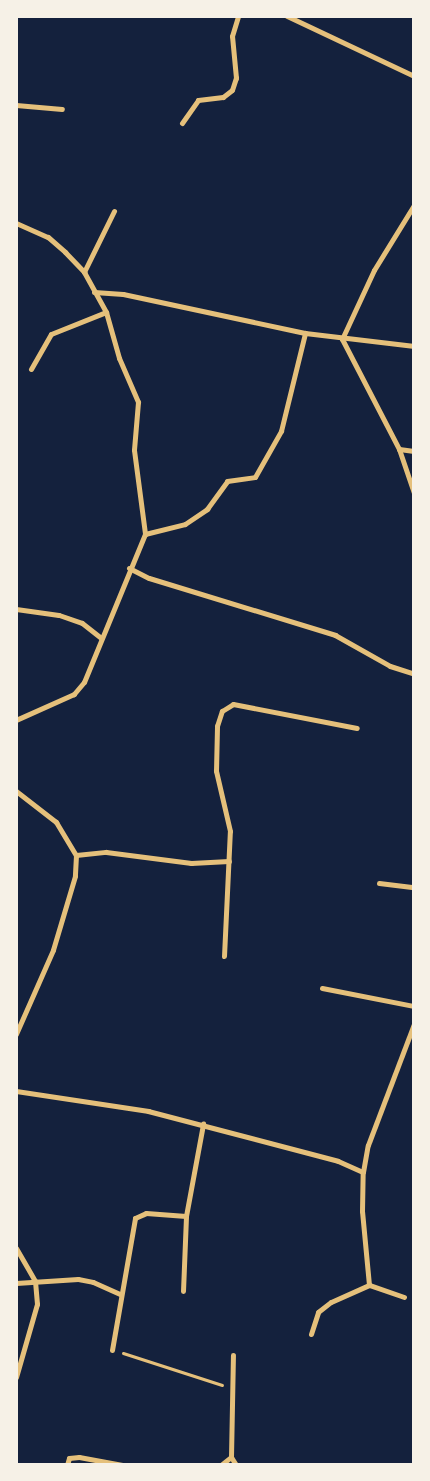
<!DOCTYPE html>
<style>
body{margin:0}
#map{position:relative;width:430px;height:1481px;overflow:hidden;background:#14213d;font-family:"Archivo Narrow",sans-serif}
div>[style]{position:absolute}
.path>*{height:3px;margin:-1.5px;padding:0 1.5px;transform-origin:1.5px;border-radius:1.5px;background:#e5c07b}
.minor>*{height:5px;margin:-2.5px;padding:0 2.5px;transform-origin:2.5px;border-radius:2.5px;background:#e5c07b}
span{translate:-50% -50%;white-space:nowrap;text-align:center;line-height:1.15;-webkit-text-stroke:5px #f6f1e7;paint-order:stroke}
.frame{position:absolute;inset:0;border:18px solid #f6f1e7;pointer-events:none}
</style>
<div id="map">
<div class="path">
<i style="left:123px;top:1353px;width:104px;rotate:17.9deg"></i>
</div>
<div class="minor">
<i style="left:287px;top:16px;width:140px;rotate:25.3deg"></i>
<i style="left:16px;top:105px;width:46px;rotate:5deg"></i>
<i style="left:182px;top:123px;width:28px;rotate:-55deg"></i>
<i style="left:198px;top:100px;width:25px;rotate:-7deg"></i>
<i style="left:223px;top:97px;width:11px;rotate:-38deg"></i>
<i style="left:232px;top:90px;width:13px;rotate:-72deg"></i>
<i style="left:236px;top:78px;width:42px;rotate:-95.4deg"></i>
<i style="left:232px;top:36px;width:21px;rotate:-73deg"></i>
<i style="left:414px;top:205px;width:76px;rotate:121.6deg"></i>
<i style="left:374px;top:270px;width:76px;rotate:114.9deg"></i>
<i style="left:342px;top:339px;width:124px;rotate:62.6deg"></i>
<i style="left:399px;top:449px;width:46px;rotate:71.2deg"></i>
<i style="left:16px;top:223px;width:35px;rotate:24deg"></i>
<i style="left:48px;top:237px;width:23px;rotate:41deg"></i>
<i style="left:65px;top:252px;width:28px;rotate:46deg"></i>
<i style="left:84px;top:272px;width:46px;rotate:61.2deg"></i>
<i style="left:106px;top:312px;width:48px;rotate:74.2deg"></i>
<i style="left:119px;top:358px;width:48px;rotate:66.6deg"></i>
<i style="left:138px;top:402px;width:48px;rotate:94.8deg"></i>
<i style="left:134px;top:450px;width:85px;rotate:82.5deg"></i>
<i style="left:145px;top:534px;width:160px;rotate:112.4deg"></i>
<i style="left:84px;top:682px;width:16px;rotate:130deg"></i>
<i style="left:74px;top:694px;width:64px;rotate:155.9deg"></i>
<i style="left:84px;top:272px;width:68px;rotate:-63.8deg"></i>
<i style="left:94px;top:292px;width:29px;rotate:4deg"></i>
<i style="left:123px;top:294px;width:186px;rotate:12.1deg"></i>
<i style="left:305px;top:333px;width:110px;rotate:6.8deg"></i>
<i style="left:31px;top:369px;width:40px;rotate:-60.3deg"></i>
<i style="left:51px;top:334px;width:59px;rotate:-21.8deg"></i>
<i style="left:399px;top:449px;width:15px;rotate:8deg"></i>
<i style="left:145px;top:534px;width:41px;rotate:-14deg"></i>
<i style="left:185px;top:524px;width:27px;rotate:-34deg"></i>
<i style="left:207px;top:509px;width:34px;rotate:-54deg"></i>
<i style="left:227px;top:481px;width:28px;rotate:-8deg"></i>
<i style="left:255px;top:477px;width:53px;rotate:-60.5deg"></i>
<i style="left:281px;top:431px;width:101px;rotate:-76.2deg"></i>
<i style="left:129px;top:568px;width:22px;rotate:27deg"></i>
<i style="left:149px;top:578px;width:195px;rotate:17deg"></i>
<i style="left:335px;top:635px;width:63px;rotate:29.4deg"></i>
<i style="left:390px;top:666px;width:25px;rotate:18deg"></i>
<i style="left:16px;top:609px;width:43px;rotate:7.9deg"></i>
<i style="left:59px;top:615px;width:24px;rotate:19deg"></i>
<i style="left:82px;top:623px;width:23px;rotate:38deg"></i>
<i style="left:16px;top:791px;width:51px;rotate:37.8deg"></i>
<i style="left:56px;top:822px;width:39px;rotate:59deg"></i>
<i style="left:76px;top:855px;width:21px;rotate:93deg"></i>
<i style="left:75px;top:876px;width:77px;rotate:106.6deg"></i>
<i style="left:53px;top:950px;width:92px;rotate:113.8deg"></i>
<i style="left:76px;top:855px;width:30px;rotate:-6deg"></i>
<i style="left:106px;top:852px;width:86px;rotate:7.4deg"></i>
<i style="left:191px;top:863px;width:38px;rotate:-3deg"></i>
<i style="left:379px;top:883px;width:35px;rotate:7deg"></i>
<i style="left:224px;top:956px;width:125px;rotate:-87.3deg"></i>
<i style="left:230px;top:831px;width:62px;rotate:-103.1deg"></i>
<i style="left:216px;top:771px;width:45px;rotate:-88.7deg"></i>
<i style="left:217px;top:726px;width:16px;rotate:-72deg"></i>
<i style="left:222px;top:711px;width:13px;rotate:-32deg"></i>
<i style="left:233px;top:704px;width:126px;rotate:11deg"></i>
<i style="left:322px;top:988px;width:94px;rotate:11.1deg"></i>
<i style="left:16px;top:1091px;width:134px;rotate:8.6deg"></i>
<i style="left:148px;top:1111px;width:196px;rotate:14.7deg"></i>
<i style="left:338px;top:1161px;width:27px;rotate:24deg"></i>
<i style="left:16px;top:1248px;width:38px;rotate:60deg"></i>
<i style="left:35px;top:1281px;width:23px;rotate:85deg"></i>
<i style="left:37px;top:1304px;width:76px;rotate:106deg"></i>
<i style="left:16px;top:1283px;width:62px;rotate:-3.7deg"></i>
<i style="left:78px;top:1279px;width:15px;rotate:11deg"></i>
<i style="left:93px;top:1282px;width:30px;rotate:24deg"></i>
<i style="left:183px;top:1291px;width:75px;rotate:-87.7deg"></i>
<i style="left:186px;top:1216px;width:94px;rotate:-79.5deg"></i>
<i style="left:404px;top:1297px;width:37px;rotate:-161deg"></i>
<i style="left:369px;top:1285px;width:74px;rotate:-95.4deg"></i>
<i style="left:362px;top:1211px;width:39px;rotate:-89deg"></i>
<i style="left:363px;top:1172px;width:27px;rotate:-80deg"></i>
<i style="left:368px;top:1145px;width:129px;rotate:-69.2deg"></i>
<i style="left:311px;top:1334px;width:23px;rotate:-72deg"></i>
<i style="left:318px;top:1312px;width:16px;rotate:-38deg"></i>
<i style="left:331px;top:1302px;width:42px;rotate:-24.1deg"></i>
<i style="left:112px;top:1350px;width:134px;rotate:-80.1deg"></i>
<i style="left:135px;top:1218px;width:12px;rotate:-24deg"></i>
<i style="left:146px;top:1213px;width:40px;rotate:4.3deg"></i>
<i style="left:231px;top:1457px;width:9px;rotate:58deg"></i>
<i style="left:67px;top:1465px;width:7px;rotate:-74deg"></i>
<i style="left:69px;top:1458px;width:10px;rotate:-6deg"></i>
<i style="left:79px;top:1457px;width:44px;rotate:10.5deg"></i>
<i style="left:221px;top:1465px;width:13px;rotate:-39deg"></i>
<i style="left:231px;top:1457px;width:102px;rotate:-88.9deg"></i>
</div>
<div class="frame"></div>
</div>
